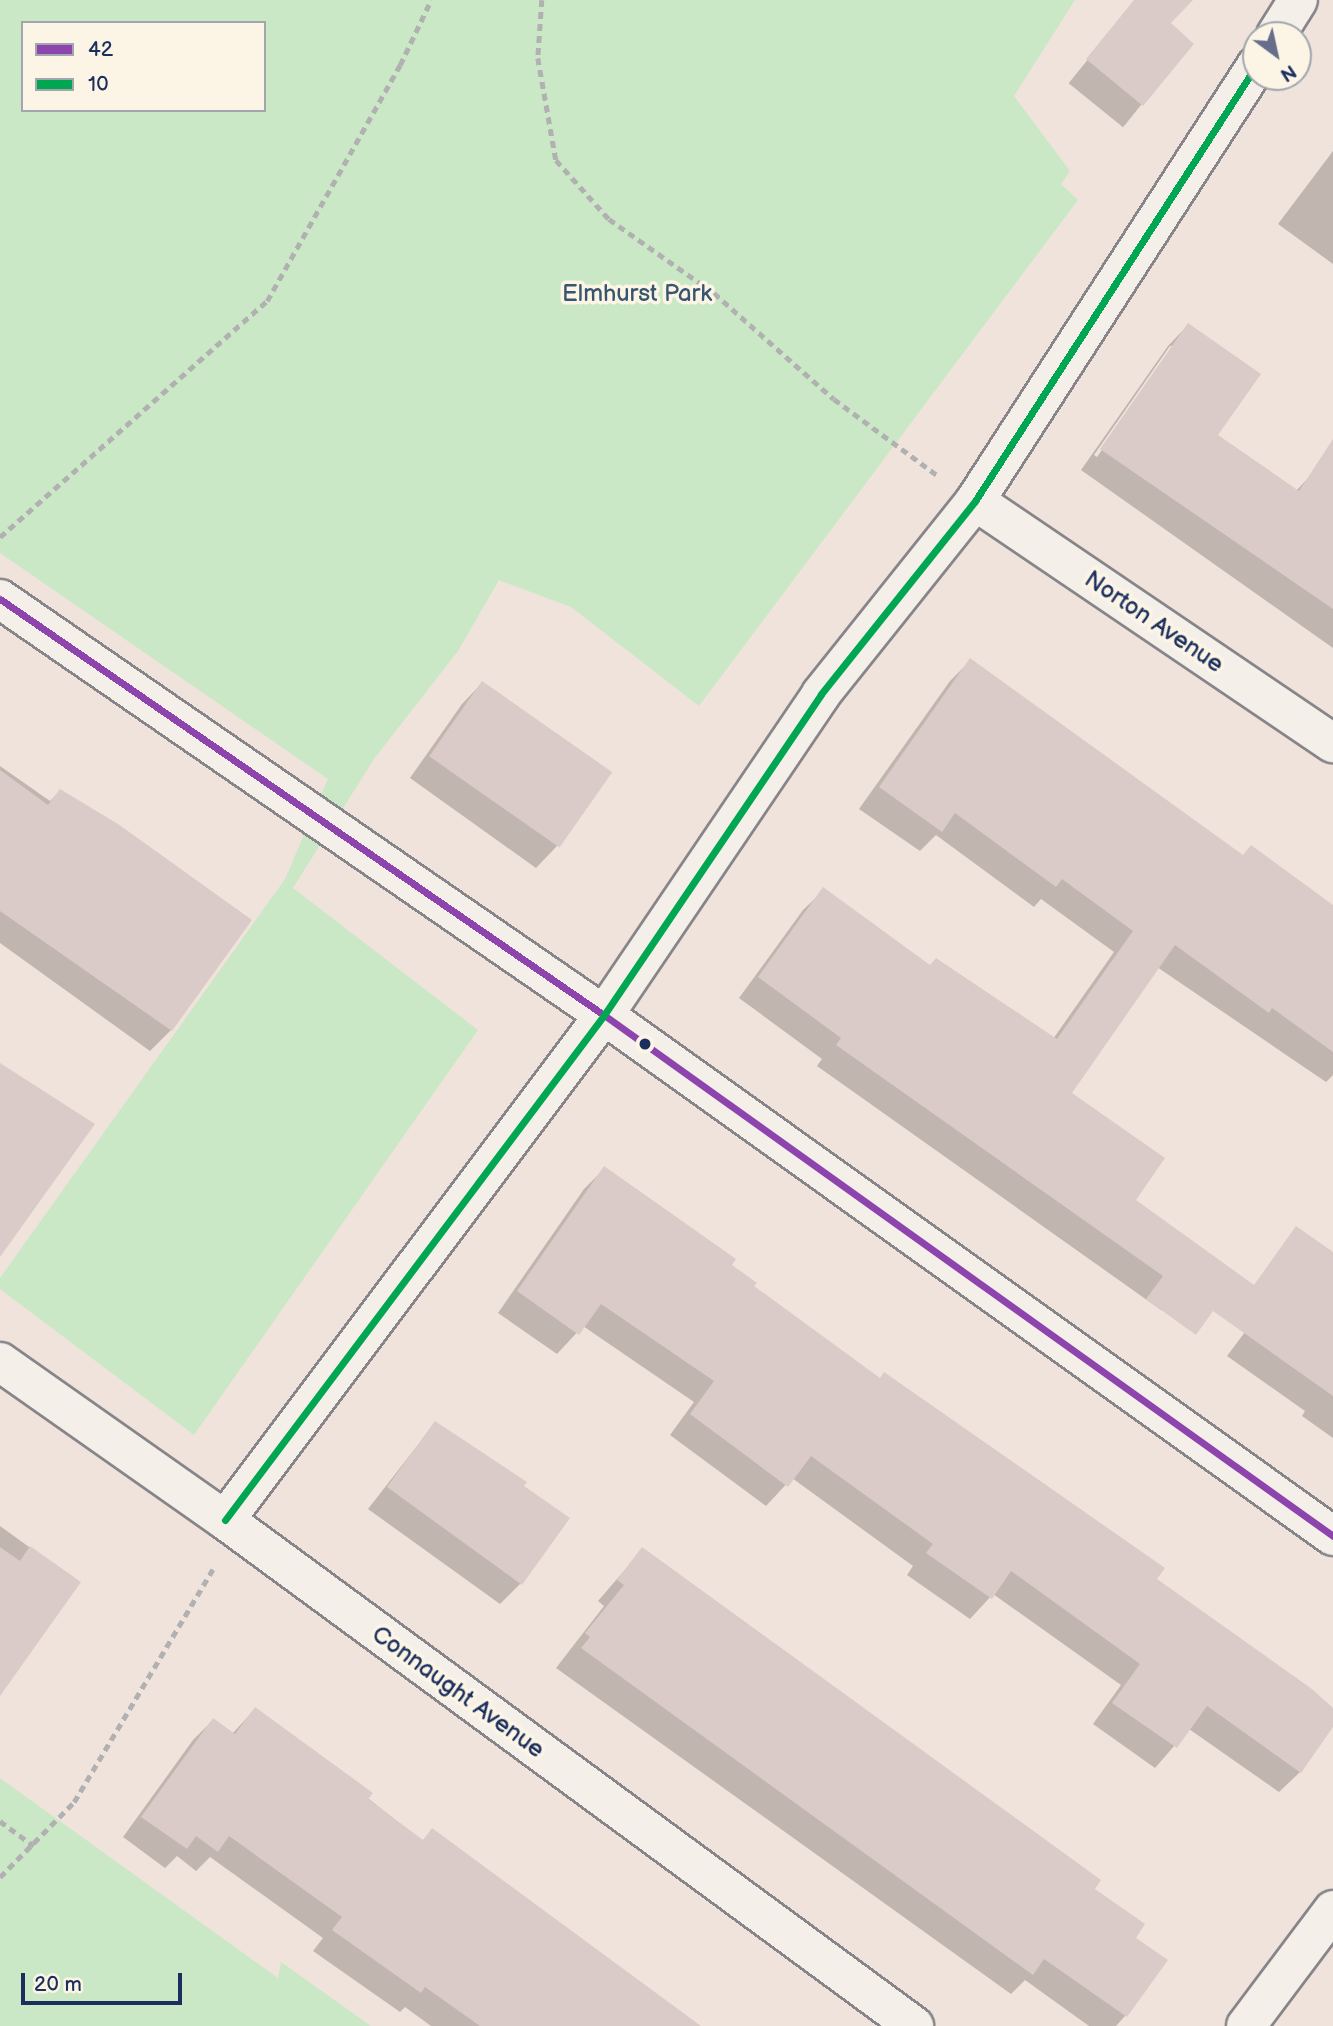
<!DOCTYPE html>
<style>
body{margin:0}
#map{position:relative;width:1333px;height:2026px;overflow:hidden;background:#f0e3db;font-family:"Balsamiq Sans",sans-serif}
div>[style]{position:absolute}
.green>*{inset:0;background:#cae8c6}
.shadow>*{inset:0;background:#0003;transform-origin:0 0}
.building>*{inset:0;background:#dbcbc8;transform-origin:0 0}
.path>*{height:4.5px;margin-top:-2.25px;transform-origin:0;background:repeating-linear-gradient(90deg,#b1b1b2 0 7px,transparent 0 12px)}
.roads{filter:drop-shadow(2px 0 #87858a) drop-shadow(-2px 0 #87858a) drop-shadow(0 2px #87858a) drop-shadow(0 -2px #87858a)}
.minor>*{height:38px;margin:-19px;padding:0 19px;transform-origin:19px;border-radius:19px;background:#f4f0e9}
.bus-1>*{height:7px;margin:-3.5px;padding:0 3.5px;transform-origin:3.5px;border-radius:3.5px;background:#8e44ad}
.bus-2>*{height:7px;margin:-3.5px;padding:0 3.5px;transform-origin:3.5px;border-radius:3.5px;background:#00a651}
.dots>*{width:19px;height:19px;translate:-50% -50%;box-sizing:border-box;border:4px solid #fcf5e5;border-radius:50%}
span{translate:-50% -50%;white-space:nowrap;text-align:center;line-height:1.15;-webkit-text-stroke:7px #fcf5e5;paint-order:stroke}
.park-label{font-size:24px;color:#38556f}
.street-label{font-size:24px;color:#1b2f5e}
.legend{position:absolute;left:21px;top:21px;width:245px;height:91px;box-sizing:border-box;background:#fcf5e5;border:2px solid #a2a6af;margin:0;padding:9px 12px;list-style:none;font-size:21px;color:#1b2f5e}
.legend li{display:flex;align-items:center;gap:14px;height:35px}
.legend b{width:35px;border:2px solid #a2a6af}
.north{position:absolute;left:1242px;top:21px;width:70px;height:70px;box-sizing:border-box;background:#fcf5e5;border:2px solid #a2a6af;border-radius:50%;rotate:147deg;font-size:19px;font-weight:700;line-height:28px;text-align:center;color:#1b2f5e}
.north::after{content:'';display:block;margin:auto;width:24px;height:32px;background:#666e8a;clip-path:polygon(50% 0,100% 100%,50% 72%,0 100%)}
.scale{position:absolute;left:21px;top:1973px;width:161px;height:32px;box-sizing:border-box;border:4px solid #1b2f5e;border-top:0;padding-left:9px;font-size:21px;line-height:24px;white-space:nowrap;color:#1b2f5e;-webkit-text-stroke:5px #fcf5e5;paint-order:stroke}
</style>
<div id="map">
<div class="green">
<i style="clip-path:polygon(evenodd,0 0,1075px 0,1014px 96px,1070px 171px,1061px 184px,1078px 200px,699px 706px,571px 607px,499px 580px,458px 651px,374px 759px,293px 888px,478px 1030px,194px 1435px,0 1289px,0 1278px,285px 879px,328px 779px,0 553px,0 0,23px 23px,264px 23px,264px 110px,23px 110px,23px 23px)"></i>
<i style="clip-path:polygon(0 1778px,278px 1978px,281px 1962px,371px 2026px,0 2026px)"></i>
</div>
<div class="shadow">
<i style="left:1136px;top:0;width:70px;height:107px;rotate:39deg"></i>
<i style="clip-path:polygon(1333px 151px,1333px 264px,1278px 224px)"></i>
<i style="clip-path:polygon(evenodd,1188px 325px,1215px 436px,1296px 491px,1310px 476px,1333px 492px,1333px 648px,1081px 470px,1168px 346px,1188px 325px,1170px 346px,1174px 346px,1097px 457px,1094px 455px,1170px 346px)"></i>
<i style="clip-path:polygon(970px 661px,1242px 857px,1333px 908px,1333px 1075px,1326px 1082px,1157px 967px,1070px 1093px,1133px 1200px,1208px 1254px,1161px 1310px,817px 1066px,822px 1059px,739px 998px,803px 910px,824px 890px,929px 967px,1053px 1039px,1114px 952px,1041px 899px,1034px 907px,936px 835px,920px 851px,859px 809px,950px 681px)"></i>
<i style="clip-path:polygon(482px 683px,609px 773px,556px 847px,536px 868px,410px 778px,462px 704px)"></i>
<i style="clip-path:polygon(0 766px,50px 801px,60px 791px,249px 920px,171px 1030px,150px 1051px,0 943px)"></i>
<i style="clip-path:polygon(604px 1169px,752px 1287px,1333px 1710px,1333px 1724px,1300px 1772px,1279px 1792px,1189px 1729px,1155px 1768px,1093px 1724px,1121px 1685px,993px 1594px,970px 1619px,907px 1575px,913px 1566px,792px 1478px,766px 1506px,670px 1435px,694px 1402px,583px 1326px,557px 1354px,498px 1313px,584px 1189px)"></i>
<i style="clip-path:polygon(1333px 1254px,1333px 1438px,1302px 1416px,1305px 1411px,1227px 1356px,1296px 1264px)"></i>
<i style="clip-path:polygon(435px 1423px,522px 1486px,521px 1583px,500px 1604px,368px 1509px)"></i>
<i style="clip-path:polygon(0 1526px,79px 1583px,0 1691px)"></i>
<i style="clip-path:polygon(642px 1550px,1092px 1889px,1134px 1938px,1165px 1960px,1125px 2016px,1116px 2026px,1089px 2026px,1025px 1980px,1011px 1994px,556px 1668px,604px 1606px,598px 1601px)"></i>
<i style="clip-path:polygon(255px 1709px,422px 1841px,432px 1831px,699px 2026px,431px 2026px,405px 2007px,400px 2012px,313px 1951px,323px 1938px,210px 1857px,196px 1871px,177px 1856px,165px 1868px,123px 1837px,193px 1740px,213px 1720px,232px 1734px)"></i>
</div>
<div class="building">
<i style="clip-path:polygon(1134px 0,1193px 0,1171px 23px,1194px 44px,1143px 106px,1086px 59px)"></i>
<i style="clip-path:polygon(1188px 323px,1261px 374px,1218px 435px,1299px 491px,1333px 439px,1333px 609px,1100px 449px)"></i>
<i style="clip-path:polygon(970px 658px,1243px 855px,1251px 845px,1333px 905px,1333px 1052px,1272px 1008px,1269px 1013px,1175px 945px,1072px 1093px,1165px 1158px,1136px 1200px,1254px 1285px,1296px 1226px,1333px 1252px,1333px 1396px,1213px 1311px,1196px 1335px,1146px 1299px,1163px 1276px,836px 1045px,841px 1038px,758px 977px,823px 887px,930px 965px,936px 958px,1057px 1039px,1133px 931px,1062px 879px,1056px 887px,955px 813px,942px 832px,879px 787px)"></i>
<i style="left:482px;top:681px;width:159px;height:92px;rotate:35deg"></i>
<i style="clip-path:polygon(0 770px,48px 805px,60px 789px,118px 824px,252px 920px,172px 1031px,0 911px)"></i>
<i style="clip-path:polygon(0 1063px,95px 1124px,0 1257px)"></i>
<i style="clip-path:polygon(604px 1166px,736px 1259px,732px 1265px,757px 1283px,754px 1286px,880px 1378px,884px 1372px,1165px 1568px,1157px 1579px,1312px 1689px,1333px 1708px,1333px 1727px,1301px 1773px,1207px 1706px,1177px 1748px,1112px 1703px,1140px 1664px,1011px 1571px,992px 1599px,926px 1553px,933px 1544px,811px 1456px,788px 1487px,690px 1414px,714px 1381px,601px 1304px,579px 1335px,517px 1291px)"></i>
<i style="clip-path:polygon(435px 1421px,527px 1482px,524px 1486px,570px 1518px,522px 1585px,387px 1487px)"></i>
<i style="clip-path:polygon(30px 1546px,81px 1582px,0 1696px,0 1547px,20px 1561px)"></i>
<i style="clip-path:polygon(642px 1547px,1101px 1880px,1095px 1889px,1145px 1924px,1136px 1938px,1168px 1960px,1127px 2017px,1044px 1959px,1033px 1975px,581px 1648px,590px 1637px,585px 1633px,624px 1585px,617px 1580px)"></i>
<i style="clip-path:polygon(255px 1707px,373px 1793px,368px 1799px,423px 1840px,432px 1828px,701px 2026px,480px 2026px,425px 1987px,421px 1993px,332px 1930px,342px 1917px,229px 1836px,218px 1852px,196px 1836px,187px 1849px,141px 1817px,213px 1718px,235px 1734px)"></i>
</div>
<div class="path">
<i style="left:542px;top:0;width:58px;rotate:93.9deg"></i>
<i style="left:538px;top:58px;width:104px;rotate:80deg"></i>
<i style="left:556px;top:160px;width:79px;rotate:48.1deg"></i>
<i style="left:609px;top:219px;width:128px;rotate:35.2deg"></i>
<i style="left:714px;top:293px;width:160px;rotate:41.5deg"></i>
<i style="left:834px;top:399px;width:128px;rotate:36.4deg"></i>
<i style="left:0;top:537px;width:356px;rotate:-41.5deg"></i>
<i style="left:267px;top:301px;width:271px;rotate:-60.6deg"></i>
<i style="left:400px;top:65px;width:72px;rotate:-64.5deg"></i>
<i style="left:0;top:1821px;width:42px;rotate:36.3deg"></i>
<i style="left:0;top:1877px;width:105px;rotate:-45.4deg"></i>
<i style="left:74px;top:1802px;width:271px;rotate:-59.2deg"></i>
</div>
<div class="roads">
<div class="minor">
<i style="left:1276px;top:35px;width:41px;rotate:-57.8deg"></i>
<i style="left:975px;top:501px;width:432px;rotate:34.1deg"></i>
<i style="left:0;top:599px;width:733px;rotate:34.56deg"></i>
<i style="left:604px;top:1015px;width:896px;rotate:35.55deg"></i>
<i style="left:0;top:1362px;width:275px;rotate:35.1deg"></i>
<i style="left:225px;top:1520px;width:855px;rotate:36.29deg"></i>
<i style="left:225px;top:1520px;width:631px;rotate:-53.11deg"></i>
<i style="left:604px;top:1015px;width:387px;rotate:-55.9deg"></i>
<i style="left:821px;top:694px;width:247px;rotate:-51.4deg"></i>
<i style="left:975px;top:501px;width:518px;rotate:-57.14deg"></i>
<i style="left:1246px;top:2026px;width:145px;rotate:-53.1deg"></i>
</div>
</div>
<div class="bus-1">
<i style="left:0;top:599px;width:733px;rotate:34.56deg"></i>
<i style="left:604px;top:1015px;width:896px;rotate:35.55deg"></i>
</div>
<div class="bus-2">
<i style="left:225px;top:1520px;width:631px;rotate:-53.11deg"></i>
<i style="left:604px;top:1015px;width:387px;rotate:-55.9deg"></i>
<i style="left:821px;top:694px;width:247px;rotate:-51.4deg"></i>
<i style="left:975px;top:501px;width:518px;rotate:-57.14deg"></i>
</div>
<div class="dots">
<i style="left:645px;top:1044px;background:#1b2f5e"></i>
</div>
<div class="park-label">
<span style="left:637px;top:294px">Elmhurst Park</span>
</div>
<div class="street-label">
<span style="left:1154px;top:622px;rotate:34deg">Norton Avenue</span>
<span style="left:458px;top:1692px;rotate:36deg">Connaught Avenue</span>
</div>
<ul class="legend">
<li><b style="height:9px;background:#8e44ad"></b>42</li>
<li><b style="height:9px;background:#00a651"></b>10</li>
</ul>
<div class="north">N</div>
<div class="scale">20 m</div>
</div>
